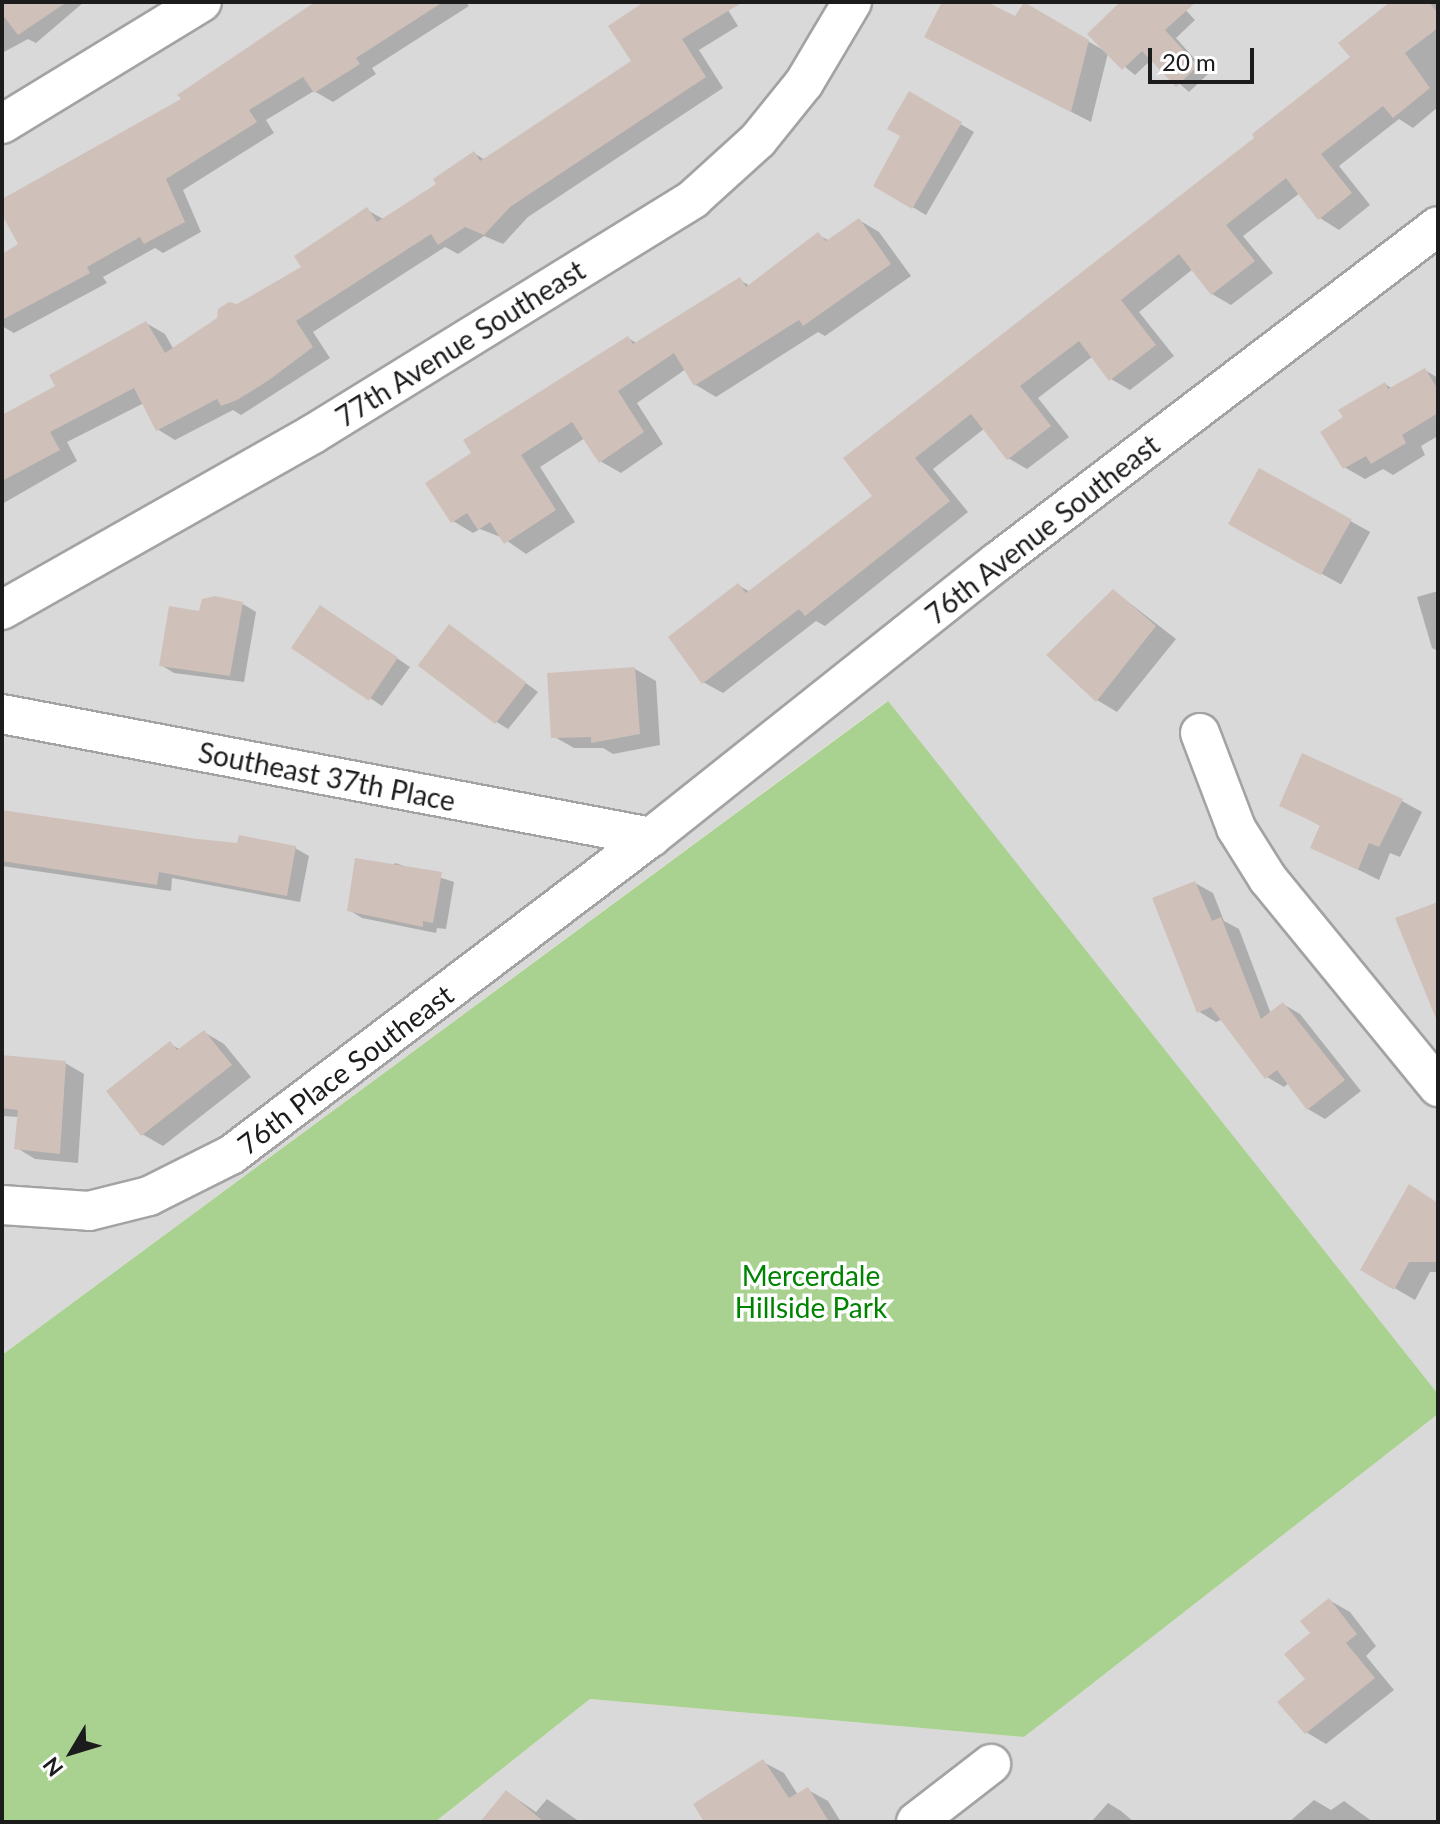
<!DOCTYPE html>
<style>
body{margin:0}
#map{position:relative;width:1440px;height:1824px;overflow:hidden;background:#efe9e1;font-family:Lato,sans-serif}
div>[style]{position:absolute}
.residential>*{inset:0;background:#dad9d9}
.forest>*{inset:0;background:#a9d291}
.shadow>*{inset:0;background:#0003;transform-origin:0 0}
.building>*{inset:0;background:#cfc1b9;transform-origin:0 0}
.roads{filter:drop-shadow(2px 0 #a3a3a3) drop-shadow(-2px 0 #a3a3a3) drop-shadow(0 2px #a3a3a3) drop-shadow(0 -2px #a3a3a3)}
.street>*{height:38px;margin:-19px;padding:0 19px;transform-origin:19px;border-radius:19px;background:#fff}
span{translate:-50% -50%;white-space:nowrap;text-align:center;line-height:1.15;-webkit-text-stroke:7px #fff;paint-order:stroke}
.street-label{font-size:28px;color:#1c1c1c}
.park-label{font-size:28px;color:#018302}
.frame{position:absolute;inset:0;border:4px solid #1c1c1c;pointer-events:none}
.north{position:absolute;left:32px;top:1712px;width:80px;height:80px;-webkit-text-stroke:6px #fff;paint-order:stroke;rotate:232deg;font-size:22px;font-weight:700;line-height:32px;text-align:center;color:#1c1c1c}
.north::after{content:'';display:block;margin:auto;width:28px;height:36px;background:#1c1c1c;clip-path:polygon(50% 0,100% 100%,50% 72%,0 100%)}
.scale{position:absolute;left:1148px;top:48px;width:106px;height:36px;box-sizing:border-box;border:4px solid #1c1c1c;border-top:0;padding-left:10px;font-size:24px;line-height:28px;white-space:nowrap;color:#1c1c1c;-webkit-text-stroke:6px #fff;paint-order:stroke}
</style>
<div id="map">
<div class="residential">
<i style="clip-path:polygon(2px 2px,1438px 2px,1438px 1394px,887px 701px,2px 1355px)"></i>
<i style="clip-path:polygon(1438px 1414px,1438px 1822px,435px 1822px,590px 1699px,1024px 1737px)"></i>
</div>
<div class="forest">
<i style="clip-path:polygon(888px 701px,1438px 1394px,1438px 1414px,1024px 1737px,590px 1699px,435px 1822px,2px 1822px,2px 1355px)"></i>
</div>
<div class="shadow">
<i style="clip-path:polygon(2px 2px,84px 2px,36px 43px,28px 39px,2px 53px)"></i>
<i style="clip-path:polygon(336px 2px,466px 2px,469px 6px,372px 68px,376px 74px,333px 102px,314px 91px,266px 120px,274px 133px,183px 190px,201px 232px,163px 253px,155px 248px,103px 277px,107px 283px,14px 333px,2px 326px,2px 256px,21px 245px,2px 201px,184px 100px)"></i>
<i style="clip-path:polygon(648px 2px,723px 2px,738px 26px,699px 50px,723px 88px,528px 217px,503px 244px,484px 236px,458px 254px,445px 247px,313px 332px,330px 358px,241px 415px,233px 410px,175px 440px,157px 429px,144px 403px,67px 442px,77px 461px,2px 504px,2px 417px,58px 387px,146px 323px,165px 334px,174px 350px,303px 267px,367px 210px,385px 220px,439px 185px,474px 153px,485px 160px,634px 61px)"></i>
<i style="clip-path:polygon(944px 2px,981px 2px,1016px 19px,1024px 5px,1105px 51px,1123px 2px,1178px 2px,1195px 20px,1176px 38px,1208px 74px,1189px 92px,1152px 59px,1135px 75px,1108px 53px,1091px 122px,947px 48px)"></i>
<i style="clip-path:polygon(1392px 2px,1438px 2px,1438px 107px,1413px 128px,1399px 119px,1339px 166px,1370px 205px,1339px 230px,1320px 218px,1300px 193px,1243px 236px,1273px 273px,1231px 305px,1212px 294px,1193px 269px,1139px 312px,1174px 356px,1130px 390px,1111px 379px,1093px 356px,1038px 398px,1069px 437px,1027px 469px,1008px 458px,985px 428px,933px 469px,968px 512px,825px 626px,816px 621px,723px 693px,703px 682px,738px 585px,750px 592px,875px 496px,845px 458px,1257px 138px,1353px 58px)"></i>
<i style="clip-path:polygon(909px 94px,974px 132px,926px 215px,875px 185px,903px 136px)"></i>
<i style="clip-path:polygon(859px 220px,879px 232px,911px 276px,825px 336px,818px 332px,716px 397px,696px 385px,686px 369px,637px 403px,663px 444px,621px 473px,600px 461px,585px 438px,540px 467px,575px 522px,526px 554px,503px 538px,480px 529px,473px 533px,453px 521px,474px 453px,628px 338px,638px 344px,740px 280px,750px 286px,818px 235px,830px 241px)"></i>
<i style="clip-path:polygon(1425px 370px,1438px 378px,1438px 436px,1421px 446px,1425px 455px,1393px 475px,1383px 469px,1365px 479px,1344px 467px,1346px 417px,1385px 384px,1393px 389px)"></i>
<i style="left:1260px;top:471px;width:126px;height:60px;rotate:29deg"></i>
<i style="clip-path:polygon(1114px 591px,1176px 639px,1117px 712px,1097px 700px)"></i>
<i style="clip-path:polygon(1438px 591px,1438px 651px,1432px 648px,1417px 597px)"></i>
<i style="clip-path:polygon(243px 604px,256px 612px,244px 682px,174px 673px,161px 665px)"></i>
<i style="clip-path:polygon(334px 616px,410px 667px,382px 706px,293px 647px)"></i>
<i style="clip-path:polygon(450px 627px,538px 692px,508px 729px,495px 721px)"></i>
<i style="clip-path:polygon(635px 669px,656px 681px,660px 745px,613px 754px,603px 748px,574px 748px,553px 736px)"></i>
<i style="clip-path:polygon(1402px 801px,1422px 812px,1400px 857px,1390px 853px,1379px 880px,1313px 847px,1321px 826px,1281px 805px)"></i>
<i style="clip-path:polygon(2px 813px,198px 841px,295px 848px,309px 856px,300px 902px,172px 878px,171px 891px,2px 866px)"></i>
<i style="clip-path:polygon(395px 863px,454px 882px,446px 929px,437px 928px,436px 933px,362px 918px,349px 910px)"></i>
<i style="clip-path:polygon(1195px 883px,1213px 893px,1224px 921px,1239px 929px,1271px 1014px,1283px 1004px,1300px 1014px,1361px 1091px,1325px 1119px,1308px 1109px,1289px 1083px,1284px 1087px,1267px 1077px,1223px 1019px,1216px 1022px,1198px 1011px)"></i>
<i style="clip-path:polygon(204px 1032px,224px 1044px,251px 1077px,163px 1146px,142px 1134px,170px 1044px,181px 1050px)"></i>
<i style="clip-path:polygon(2px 1057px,65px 1063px,84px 1074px,78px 1163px,35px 1159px,17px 1148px,19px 1117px,2px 1116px)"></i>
<i style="clip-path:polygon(1438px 1204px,1438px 1272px,1430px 1272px,1415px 1300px,1362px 1269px)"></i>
<i style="clip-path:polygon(1329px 1600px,1350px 1612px,1376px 1646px,1366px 1656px,1394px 1690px,1326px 1744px,1306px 1732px,1312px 1633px)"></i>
<i style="clip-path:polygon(763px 1762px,784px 1773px,798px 1795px,808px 1790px,828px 1801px,841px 1822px,706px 1822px)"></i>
<i style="clip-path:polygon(507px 1792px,536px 1812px,547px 1799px,580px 1822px,482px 1822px)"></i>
<i style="clip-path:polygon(1314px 1800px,1331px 1810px,1344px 1801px,1373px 1822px,1289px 1822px)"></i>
<i style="clip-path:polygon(1108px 1803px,1121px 1811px,1134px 1822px,1091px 1822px)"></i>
</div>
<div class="building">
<i style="clip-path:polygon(2px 2px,67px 2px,18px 35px,2px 14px)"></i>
<i style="clip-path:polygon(315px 2px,443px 2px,356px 58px,360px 64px,314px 93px,303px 77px,249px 110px,257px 122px,166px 179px,185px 222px,144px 244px,140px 237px,87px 267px,90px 273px,2px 320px,2px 254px,18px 244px,2px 215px,2px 199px,181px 99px,177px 95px)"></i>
<i style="clip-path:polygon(644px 2px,743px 2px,682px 39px,706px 77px,510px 207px,484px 235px,465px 227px,438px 245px,431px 234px,296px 321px,313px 347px,269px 380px,237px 400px,221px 406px,217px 399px,156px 431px,134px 388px,50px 432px,60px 450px,2px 481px,2px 415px,55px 386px,49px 375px,146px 321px,165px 353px,217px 318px,218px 309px,229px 302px,237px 304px,301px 267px,294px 256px,367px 207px,377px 222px,436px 184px,433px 179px,474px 151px,480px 161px,631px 61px,608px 26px)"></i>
<i style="clip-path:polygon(942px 2px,987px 2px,1015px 16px,1024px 2px,1089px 40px,1071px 112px,924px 37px)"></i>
<i style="clip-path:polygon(1120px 2px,1196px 2px,1165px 30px,1198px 66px,1176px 87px,1142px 51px,1122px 70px,1087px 34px)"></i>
<i style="clip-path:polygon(1390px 2px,1429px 2px,1438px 13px,1438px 28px,1405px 53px,1430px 88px,1393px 118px,1383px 106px,1321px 154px,1352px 193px,1318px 220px,1286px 178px,1226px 225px,1255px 261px,1211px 295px,1179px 254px,1121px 300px,1156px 345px,1109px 381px,1079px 341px,1020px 386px,1051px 426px,1007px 460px,971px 414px,915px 458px,950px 501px,805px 616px,799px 609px,702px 684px,668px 637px,738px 583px,746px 593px,872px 496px,843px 458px,1254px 138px,1252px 134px,1350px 57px,1338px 43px)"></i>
<i style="clip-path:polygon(909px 91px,962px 122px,912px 209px,873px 186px,900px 136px,887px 129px)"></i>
<i style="clip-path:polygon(859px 218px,891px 264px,803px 326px,799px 320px,694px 386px,674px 353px,618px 391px,644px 432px,599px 463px,572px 422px,521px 455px,556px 510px,504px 544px,490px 522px,478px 530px,467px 513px,451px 523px,425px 483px,471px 453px,463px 440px,628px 336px,633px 344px,740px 277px,746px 287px,818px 232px,826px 241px)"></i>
<i style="clip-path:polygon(1425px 368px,1438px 390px,1438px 413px,1402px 435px,1406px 443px,1371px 464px,1366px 456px,1343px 469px,1320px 432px,1343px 417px,1338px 410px,1385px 382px,1388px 389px)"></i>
<i style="left:1259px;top:468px;width:106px;height:64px;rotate:29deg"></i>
<i style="clip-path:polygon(1113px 589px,1156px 626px,1096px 702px,1046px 655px)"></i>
<i style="clip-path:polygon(215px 596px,243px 602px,230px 676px,159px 666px,169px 606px,199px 611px,202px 599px)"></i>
<i style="left:320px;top:605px;width:94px;height:52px;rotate:34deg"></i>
<i style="left:449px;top:624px;width:97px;height:52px;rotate:37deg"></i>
<i style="clip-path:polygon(635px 667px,640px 734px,591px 743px,591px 737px,551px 738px,547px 673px)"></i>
<i style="clip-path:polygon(1302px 753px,1403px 799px,1379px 847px,1369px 843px,1358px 870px,1310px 848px,1320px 825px,1279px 806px)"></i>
<i style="clip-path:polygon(2px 810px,198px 839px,237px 843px,239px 835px,296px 846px,287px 896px,159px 872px,157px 885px,2px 861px)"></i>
<i style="clip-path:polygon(355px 858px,442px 872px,433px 923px,423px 921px,423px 927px,347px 911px)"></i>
<i style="clip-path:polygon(1195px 881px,1212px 921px,1221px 917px,1261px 1019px,1283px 1002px,1345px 1080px,1307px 1110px,1277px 1070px,1265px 1079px,1211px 1007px,1197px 1013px,1152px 898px)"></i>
<i style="clip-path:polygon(1438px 902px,1438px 1021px,1437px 1021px,1395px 918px)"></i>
<i style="clip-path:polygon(204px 1030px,232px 1065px,141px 1136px,106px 1091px,170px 1041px,177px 1050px)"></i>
<i style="clip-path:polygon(2px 1055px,66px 1061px,60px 1154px,14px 1149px,18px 1110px,2px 1108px)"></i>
<i style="clip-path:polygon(1409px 1184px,1438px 1203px,1438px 1262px,1409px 1262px,1394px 1290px,1360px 1270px)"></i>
<i style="clip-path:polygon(1329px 1598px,1357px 1634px,1346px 1643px,1375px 1678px,1305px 1734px,1277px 1702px,1305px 1679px,1284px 1654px,1310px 1633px,1300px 1621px)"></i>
<i style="clip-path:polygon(763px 1759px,789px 1798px,808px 1787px,829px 1822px,704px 1822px,693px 1804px)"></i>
<i style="clip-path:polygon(506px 1790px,544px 1822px,480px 1822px)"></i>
</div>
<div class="roads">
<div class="street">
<i style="left:2px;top:124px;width:234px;rotate:-31.4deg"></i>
<i style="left:2px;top:610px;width:357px;rotate:-29.5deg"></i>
<i style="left:313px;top:434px;width:447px;rotate:-31.7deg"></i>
<i style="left:693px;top:199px;width:88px;rotate:-42.2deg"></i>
<i style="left:758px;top:140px;width:73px;rotate:-51.1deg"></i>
<i style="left:804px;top:83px;width:94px;rotate:-59.3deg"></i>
<i style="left:2px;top:714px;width:661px;rotate:10.73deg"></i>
<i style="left:1200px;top:733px;width:102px;rotate:69.2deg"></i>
<i style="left:1236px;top:828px;width:60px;rotate:57.9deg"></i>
<i style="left:1268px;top:879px;width:269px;rotate:50.7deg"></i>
<i style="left:2px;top:1205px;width:87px;rotate:3.9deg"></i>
<i style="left:89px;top:1211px;width:62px;rotate:-14deg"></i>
<i style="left:149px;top:1196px;width:92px;rotate:-26.6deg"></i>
<i style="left:231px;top:1155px;width:527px;rotate:-37.13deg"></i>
<i style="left:651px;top:837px;width:442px;rotate:-38.5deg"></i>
<i style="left:997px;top:562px;width:554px;rotate:-37.3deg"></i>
<i style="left:916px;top:1822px;width:95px;rotate:-37.7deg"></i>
</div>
</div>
<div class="street-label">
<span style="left:460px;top:343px;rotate:-32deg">77th Avenue Southeast</span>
<span style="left:1042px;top:529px;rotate:-38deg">76th Avenue Southeast</span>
<span style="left:327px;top:776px;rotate:11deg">Southeast 37th Place</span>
<span style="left:345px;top:1069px;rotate:-37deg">76th Place Southeast</span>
</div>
<div class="park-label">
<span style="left:811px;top:1291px">Mercerdale<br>Hillside Park</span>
</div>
<div class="frame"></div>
<div class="north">N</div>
<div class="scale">20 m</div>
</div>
